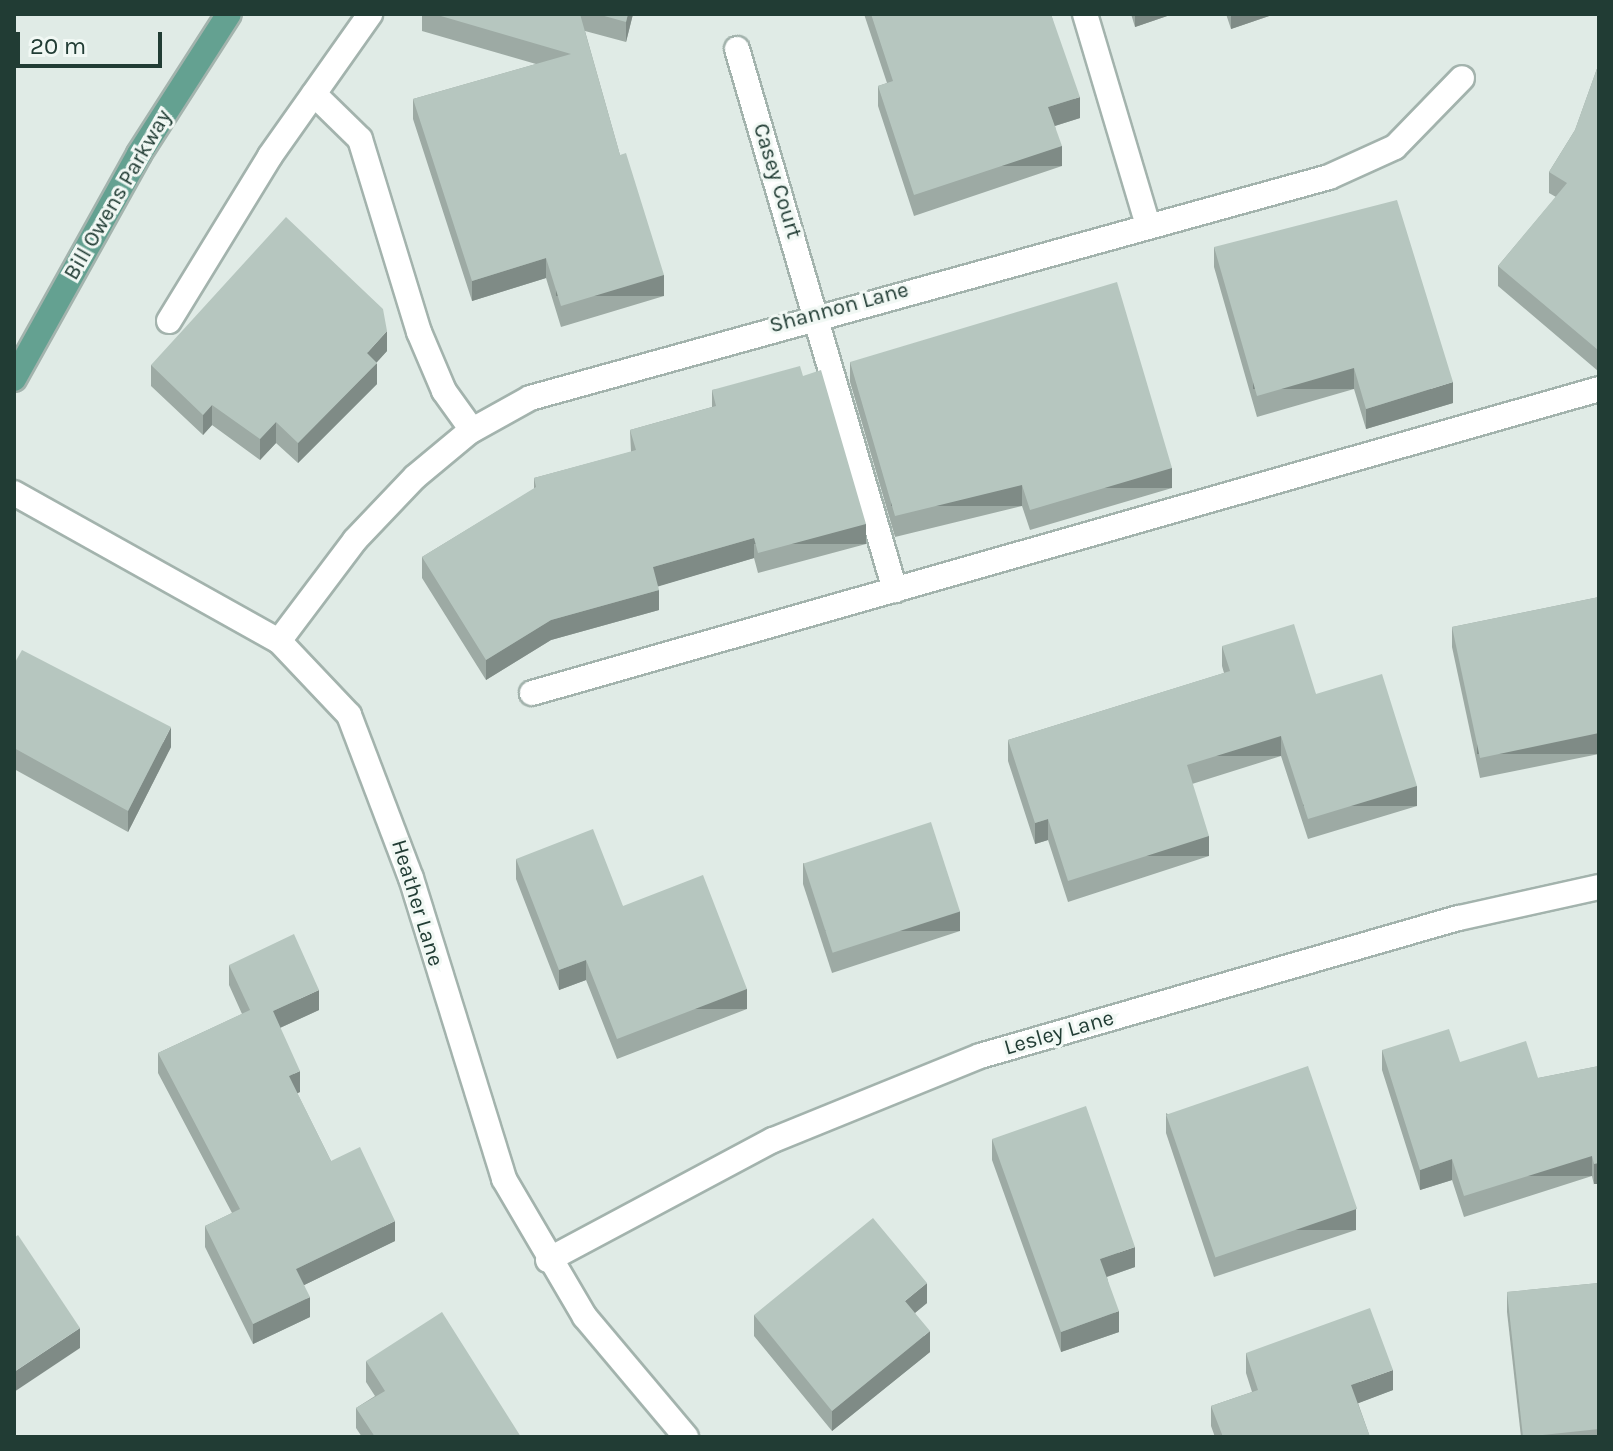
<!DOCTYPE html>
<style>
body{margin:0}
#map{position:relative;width:1613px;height:1451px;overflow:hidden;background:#e0ebe6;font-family:Karla,sans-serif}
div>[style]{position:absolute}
.roads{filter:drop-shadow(2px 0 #a3b3ad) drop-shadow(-2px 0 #a3b3ad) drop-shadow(0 2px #a3b3ad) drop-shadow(0 -2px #a3b3ad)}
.minor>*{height:24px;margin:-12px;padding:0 12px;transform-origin:12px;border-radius:12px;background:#fff}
.major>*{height:24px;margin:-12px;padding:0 12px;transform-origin:12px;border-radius:12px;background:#64a191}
.wall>*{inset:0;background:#9daaa4}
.shaded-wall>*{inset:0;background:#7f8b86;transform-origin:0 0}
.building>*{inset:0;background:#b6c6bf;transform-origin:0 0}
span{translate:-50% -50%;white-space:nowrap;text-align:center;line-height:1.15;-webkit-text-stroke:6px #f1f8f4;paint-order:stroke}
.street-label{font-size:22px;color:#213c34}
.frame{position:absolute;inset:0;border:16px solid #213c34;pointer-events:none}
.scale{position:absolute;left:16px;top:32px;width:146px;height:36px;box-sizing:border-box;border:4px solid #213c34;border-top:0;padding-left:10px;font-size:24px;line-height:28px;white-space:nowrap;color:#213c34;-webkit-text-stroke:6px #f1f8f4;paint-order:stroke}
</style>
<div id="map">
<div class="roads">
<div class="minor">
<i style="left:1085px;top:14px;width:220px;rotate:73.4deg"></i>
<i style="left:737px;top:49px;width:564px;rotate:73.72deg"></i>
<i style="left:314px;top:94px;width:64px;rotate:44.4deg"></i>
<i style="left:360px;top:139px;width:202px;rotate:73deg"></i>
<i style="left:419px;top:332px;width:64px;rotate:67deg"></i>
<i style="left:444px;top:391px;width:48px;rotate:54.3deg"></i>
<i style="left:169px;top:321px;width:193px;rotate:-58.5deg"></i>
<i style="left:270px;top:156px;width:174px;rotate:-54.8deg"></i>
<i style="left:14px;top:493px;width:304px;rotate:29.2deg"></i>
<i style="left:279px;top:641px;width:102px;rotate:46.6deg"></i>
<i style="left:349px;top:715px;width:174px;rotate:69.2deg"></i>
<i style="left:411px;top:878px;width:315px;rotate:72.8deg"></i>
<i style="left:504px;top:1179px;width:160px;rotate:59.6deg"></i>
<i style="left:585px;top:1317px;width:157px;rotate:49.9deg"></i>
<i style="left:279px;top:641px;width:126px;rotate:-53deg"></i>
<i style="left:355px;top:540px;width:87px;rotate:-46.4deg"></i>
<i style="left:415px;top:477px;width:70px;rotate:-39.8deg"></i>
<i style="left:469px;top:432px;width:70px;rotate:-29.1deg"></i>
<i style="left:530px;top:398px;width:829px;rotate:-15.46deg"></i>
<i style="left:1329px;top:177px;width:72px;rotate:-24.4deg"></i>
<i style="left:1395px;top:147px;width:96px;rotate:-45.8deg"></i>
<i style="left:532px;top:693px;width:1109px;rotate:-15.9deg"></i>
<i style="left:548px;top:1260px;width:255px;rotate:-28.1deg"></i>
<i style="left:773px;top:1140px;width:223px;rotate:-22.1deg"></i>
<i style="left:980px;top:1056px;width:498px;rotate:-16.1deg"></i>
<i style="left:1459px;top:918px;width:143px;rotate:-12.5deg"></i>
</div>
<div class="major">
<i style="left:14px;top:379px;width:257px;rotate:-60.9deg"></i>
<i style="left:139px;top:154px;width:166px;rotate:-57.3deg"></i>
</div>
</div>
<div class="wall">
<i style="clip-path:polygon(422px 14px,633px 14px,626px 42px,585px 31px,620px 155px,664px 296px,561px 327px,546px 278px,472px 301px,413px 119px,413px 99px,536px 64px,422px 31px)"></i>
<i style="clip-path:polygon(864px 14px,1051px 14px,1080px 118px,1055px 126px,1062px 166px,914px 216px,878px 106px,878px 86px,887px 83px)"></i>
<i style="clip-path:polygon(1131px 14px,1173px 14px,1135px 27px)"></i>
<i style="clip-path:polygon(1226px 14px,1275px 14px,1231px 29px)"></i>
<i style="clip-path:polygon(1599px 63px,1598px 371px,1498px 286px,1498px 266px,1556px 197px,1549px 193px,1549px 172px,1575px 130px)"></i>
<i style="clip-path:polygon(1214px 247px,1453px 403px,1366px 429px,1354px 389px,1257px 417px,1214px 267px)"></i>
<i style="clip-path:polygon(387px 351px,376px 363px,377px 384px,298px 463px,276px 443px,260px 460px,212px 425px,203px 435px,151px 386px,151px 365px)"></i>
<i style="clip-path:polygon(850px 362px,1172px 488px,1030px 530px,1022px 506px,895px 537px,850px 382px)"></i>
<i style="clip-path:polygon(803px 376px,866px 544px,758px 573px,754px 558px,658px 586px,659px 610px,551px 640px,486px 680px,422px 578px,422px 557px,534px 489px,534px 478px,631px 452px,630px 430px,712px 407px,712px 390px)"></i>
<i style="clip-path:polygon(1599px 597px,1599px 754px,1480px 778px,1452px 647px,1452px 627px)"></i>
<i style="clip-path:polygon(1222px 646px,1316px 694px,1417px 806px,1308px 839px,1281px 756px,1192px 784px,1209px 856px,1068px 902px,1048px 840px,1035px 844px,1008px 761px,1008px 740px,1224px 673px,1222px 666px)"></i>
<i style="clip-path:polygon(14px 664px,171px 747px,128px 832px,14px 769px)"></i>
<i style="clip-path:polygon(516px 859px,623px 906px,747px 1009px,617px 1059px,586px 980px,559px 990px,516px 879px)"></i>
<i style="clip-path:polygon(803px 863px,960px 931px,832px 973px,803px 884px)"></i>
<i style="clip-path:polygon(229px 965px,319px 1010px,280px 1028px,300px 1092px,297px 1093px,331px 1161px,395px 1241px,304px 1285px,310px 1317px,253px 1344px,205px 1247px,205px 1226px,232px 1213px,158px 1073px,158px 1053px,242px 1014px,229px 985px)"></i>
<i style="clip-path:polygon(1382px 1050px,1460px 1062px,1538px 1078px,1599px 1066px,1594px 1185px,1592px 1176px,1464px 1217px,1452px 1180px,1420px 1190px,1382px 1070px)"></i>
<i style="clip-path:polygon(1166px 1113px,1356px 1230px,1214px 1277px,1166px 1133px)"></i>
<i style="clip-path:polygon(992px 1139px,1135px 1267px,1107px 1277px,1119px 1332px,1061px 1352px,992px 1160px)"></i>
<i style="clip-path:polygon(1599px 1283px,1599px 1437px,1521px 1437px,1507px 1312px,1507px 1292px)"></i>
<i style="clip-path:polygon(927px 1303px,915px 1313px,930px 1352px,832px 1431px,754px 1336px,754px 1315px)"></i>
<i style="clip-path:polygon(1246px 1353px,1393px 1390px,1358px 1403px,1370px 1437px,1215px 1437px,1211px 1426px,1211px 1406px,1252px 1392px,1246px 1373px)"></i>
<i style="clip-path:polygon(366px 1361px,521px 1437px,362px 1437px,356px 1428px,356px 1408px,375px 1396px,366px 1382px)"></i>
</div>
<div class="shaded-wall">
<i style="clip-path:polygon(628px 14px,633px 14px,626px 42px,626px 22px)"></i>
<i style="clip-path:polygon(1135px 14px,1173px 14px,1135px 27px)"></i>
<i style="clip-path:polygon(1231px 14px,1275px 14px,1231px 29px)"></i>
<i style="clip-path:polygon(1080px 97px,1080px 118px,1048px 128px,1048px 107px)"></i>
<i style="left:1062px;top:146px;width:20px;height:156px;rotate:90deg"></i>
<i style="clip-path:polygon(546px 258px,546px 278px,472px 301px,472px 281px)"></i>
<i style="left:664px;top:275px;width:21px;height:108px;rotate:90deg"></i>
<i style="clip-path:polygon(387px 331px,387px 351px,367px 373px,367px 353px)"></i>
<i style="left:1599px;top:349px;width:20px;height:1px;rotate:90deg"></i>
<i style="clip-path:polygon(377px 363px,377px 384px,298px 463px,298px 443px)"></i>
<i style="left:1354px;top:368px;width:21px;height:101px;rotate:90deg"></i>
<i style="clip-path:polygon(1453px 382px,1453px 403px,1366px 429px,1366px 409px)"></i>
<i style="clip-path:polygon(212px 405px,212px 425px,203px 435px,203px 415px)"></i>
<i style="clip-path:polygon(276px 422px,276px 443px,260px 460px,260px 439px)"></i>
<i style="left:1172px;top:468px;width:20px;height:148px;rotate:90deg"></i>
<i style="left:1022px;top:485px;width:21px;height:131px;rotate:90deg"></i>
<i style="left:866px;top:524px;width:20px;height:112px;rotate:90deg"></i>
<i style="clip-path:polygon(754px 538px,754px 558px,653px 588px,653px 567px)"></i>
<i style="clip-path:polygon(659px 590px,659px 610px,551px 640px,486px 680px,486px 660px,551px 620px)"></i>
<i style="clip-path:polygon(171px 727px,171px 747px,128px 832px,128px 811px)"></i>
<i style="left:1599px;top:733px;width:21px;height:122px;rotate:90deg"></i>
<i style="left:1281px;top:736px;width:20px;height:98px;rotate:90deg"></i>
<i style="left:1417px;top:786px;width:20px;height:114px;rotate:90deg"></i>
<i style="clip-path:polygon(1048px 819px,1048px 840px,1035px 844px,1035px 823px)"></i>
<i style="left:1209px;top:836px;width:20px;height:148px;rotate:90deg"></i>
<i style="left:960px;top:911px;width:20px;height:135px;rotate:90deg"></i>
<i style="clip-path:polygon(586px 960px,586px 980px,559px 990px,559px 970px)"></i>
<i style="left:747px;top:989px;width:20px;height:139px;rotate:90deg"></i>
<i style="clip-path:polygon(319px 990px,319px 1010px,273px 1031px,273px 1011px)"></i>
<i style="clip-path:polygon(300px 1071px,300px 1092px,289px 1097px,289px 1076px)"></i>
<i style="left:1592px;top:1156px;width:20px;height:134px;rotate:90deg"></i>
<i style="clip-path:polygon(1452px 1159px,1452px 1180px,1420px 1190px,1420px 1170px)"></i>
<i style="left:1599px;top:1163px;width:21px;height:5px;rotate:90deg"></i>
<i style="left:1356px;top:1209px;width:21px;height:150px;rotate:90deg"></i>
<i style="clip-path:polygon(395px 1221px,395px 1241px,296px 1289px,296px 1269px)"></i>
<i style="clip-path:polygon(1135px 1247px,1135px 1267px,1100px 1279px,1100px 1259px)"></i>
<i style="clip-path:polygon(927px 1283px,927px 1303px,905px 1321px,905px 1301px)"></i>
<i style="clip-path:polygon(310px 1297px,310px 1317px,253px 1344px,253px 1324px)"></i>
<i style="clip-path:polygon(1119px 1311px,1119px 1332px,1061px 1352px,1061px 1332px)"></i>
<i style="clip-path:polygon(80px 1328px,80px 1348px,14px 1392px,14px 1372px)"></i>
<i style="clip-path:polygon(930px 1331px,930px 1352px,832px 1431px,832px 1411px)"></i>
<i style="clip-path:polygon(1393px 1370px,1393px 1390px,1351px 1406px,1351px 1385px)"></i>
</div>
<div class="building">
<i style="clip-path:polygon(434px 14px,580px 14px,620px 155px,626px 153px,664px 275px,561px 306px,546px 258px,472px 281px,413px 99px,571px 54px)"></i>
<i style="clip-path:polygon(597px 14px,628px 14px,626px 22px)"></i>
<i style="clip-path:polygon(871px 14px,1051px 14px,1080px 97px,1048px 107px,1062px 146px,914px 195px,878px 86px,893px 81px)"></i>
<i style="clip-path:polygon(1599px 63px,1599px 349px,1598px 350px,1498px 266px,1567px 183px,1549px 172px,1575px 130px)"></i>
<i style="clip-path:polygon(1397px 200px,1453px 382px,1366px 409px,1354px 368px,1257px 396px,1214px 247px)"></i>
<i style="clip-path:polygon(286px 217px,383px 309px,387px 331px,367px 353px,377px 363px,298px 443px,276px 422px,260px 439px,212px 405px,203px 415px,151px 365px)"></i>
<i style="clip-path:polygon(1117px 282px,1172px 468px,1030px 510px,1022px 485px,895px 516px,850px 362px)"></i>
<i style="clip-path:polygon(800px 366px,803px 376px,821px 370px,866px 524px,758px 553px,754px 538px,653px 567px,659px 590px,551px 620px,486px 660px,422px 557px,536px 487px,534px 478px,636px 450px,630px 430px,716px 406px,712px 390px)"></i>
<i style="clip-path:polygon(1599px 597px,1599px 733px,1480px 758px,1452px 627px)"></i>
<i style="clip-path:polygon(1294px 624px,1316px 694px,1382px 674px,1417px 786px,1308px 819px,1281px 736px,1187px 765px,1209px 836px,1068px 881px,1048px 819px,1035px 823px,1008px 740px,1230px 671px,1222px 646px)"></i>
<i style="clip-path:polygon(22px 650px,171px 727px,128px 811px,14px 748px,14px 664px)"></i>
<i style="left:931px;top:822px;width:94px;height:134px;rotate:72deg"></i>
<i style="clip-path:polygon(593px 829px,623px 906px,703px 875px,747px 989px,617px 1039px,586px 960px,559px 970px,516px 859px)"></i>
<i style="clip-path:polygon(294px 934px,319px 990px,273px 1011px,300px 1071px,289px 1076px,331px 1161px,360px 1147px,395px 1221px,296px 1269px,310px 1297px,253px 1324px,205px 1226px,240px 1209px,158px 1053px,250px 1010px,229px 965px)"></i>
<i style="clip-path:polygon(1449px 1029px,1460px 1062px,1526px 1041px,1538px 1078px,1599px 1066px,1599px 1163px,1594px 1164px,1592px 1156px,1464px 1196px,1452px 1159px,1420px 1170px,1382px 1050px)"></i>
<i style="left:1308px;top:1066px;width:151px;height:150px;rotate:71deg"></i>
<i style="clip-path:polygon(1086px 1106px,1135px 1247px,1100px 1259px,1119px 1311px,1061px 1332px,992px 1139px)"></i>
<i style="clip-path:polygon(873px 1218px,927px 1283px,905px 1301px,930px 1331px,832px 1411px,754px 1315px)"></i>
<i style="clip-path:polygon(18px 1235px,80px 1328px,14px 1372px,14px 1238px)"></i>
<i style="clip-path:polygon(1599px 1283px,1599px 1429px,1523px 1437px,1507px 1292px)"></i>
<i style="clip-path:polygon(1370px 1308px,1393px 1370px,1351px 1385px,1370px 1437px,1223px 1437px,1211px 1406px,1258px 1390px,1246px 1353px)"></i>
<i style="clip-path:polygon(442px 1312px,521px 1437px,375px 1437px,356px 1408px,385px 1391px,366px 1361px)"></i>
</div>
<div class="street-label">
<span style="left:777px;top:181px;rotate:73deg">Casey Court</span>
<span style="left:118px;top:195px;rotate:-60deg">Bill Owens Parkway</span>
<span style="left:839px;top:308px;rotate:-15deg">Shannon Lane</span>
<span style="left:417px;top:903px;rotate:73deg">Heather Lane</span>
<span style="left:1059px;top:1033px;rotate:-16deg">Lesley Lane</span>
</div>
<div class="frame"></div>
<div class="scale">20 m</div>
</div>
